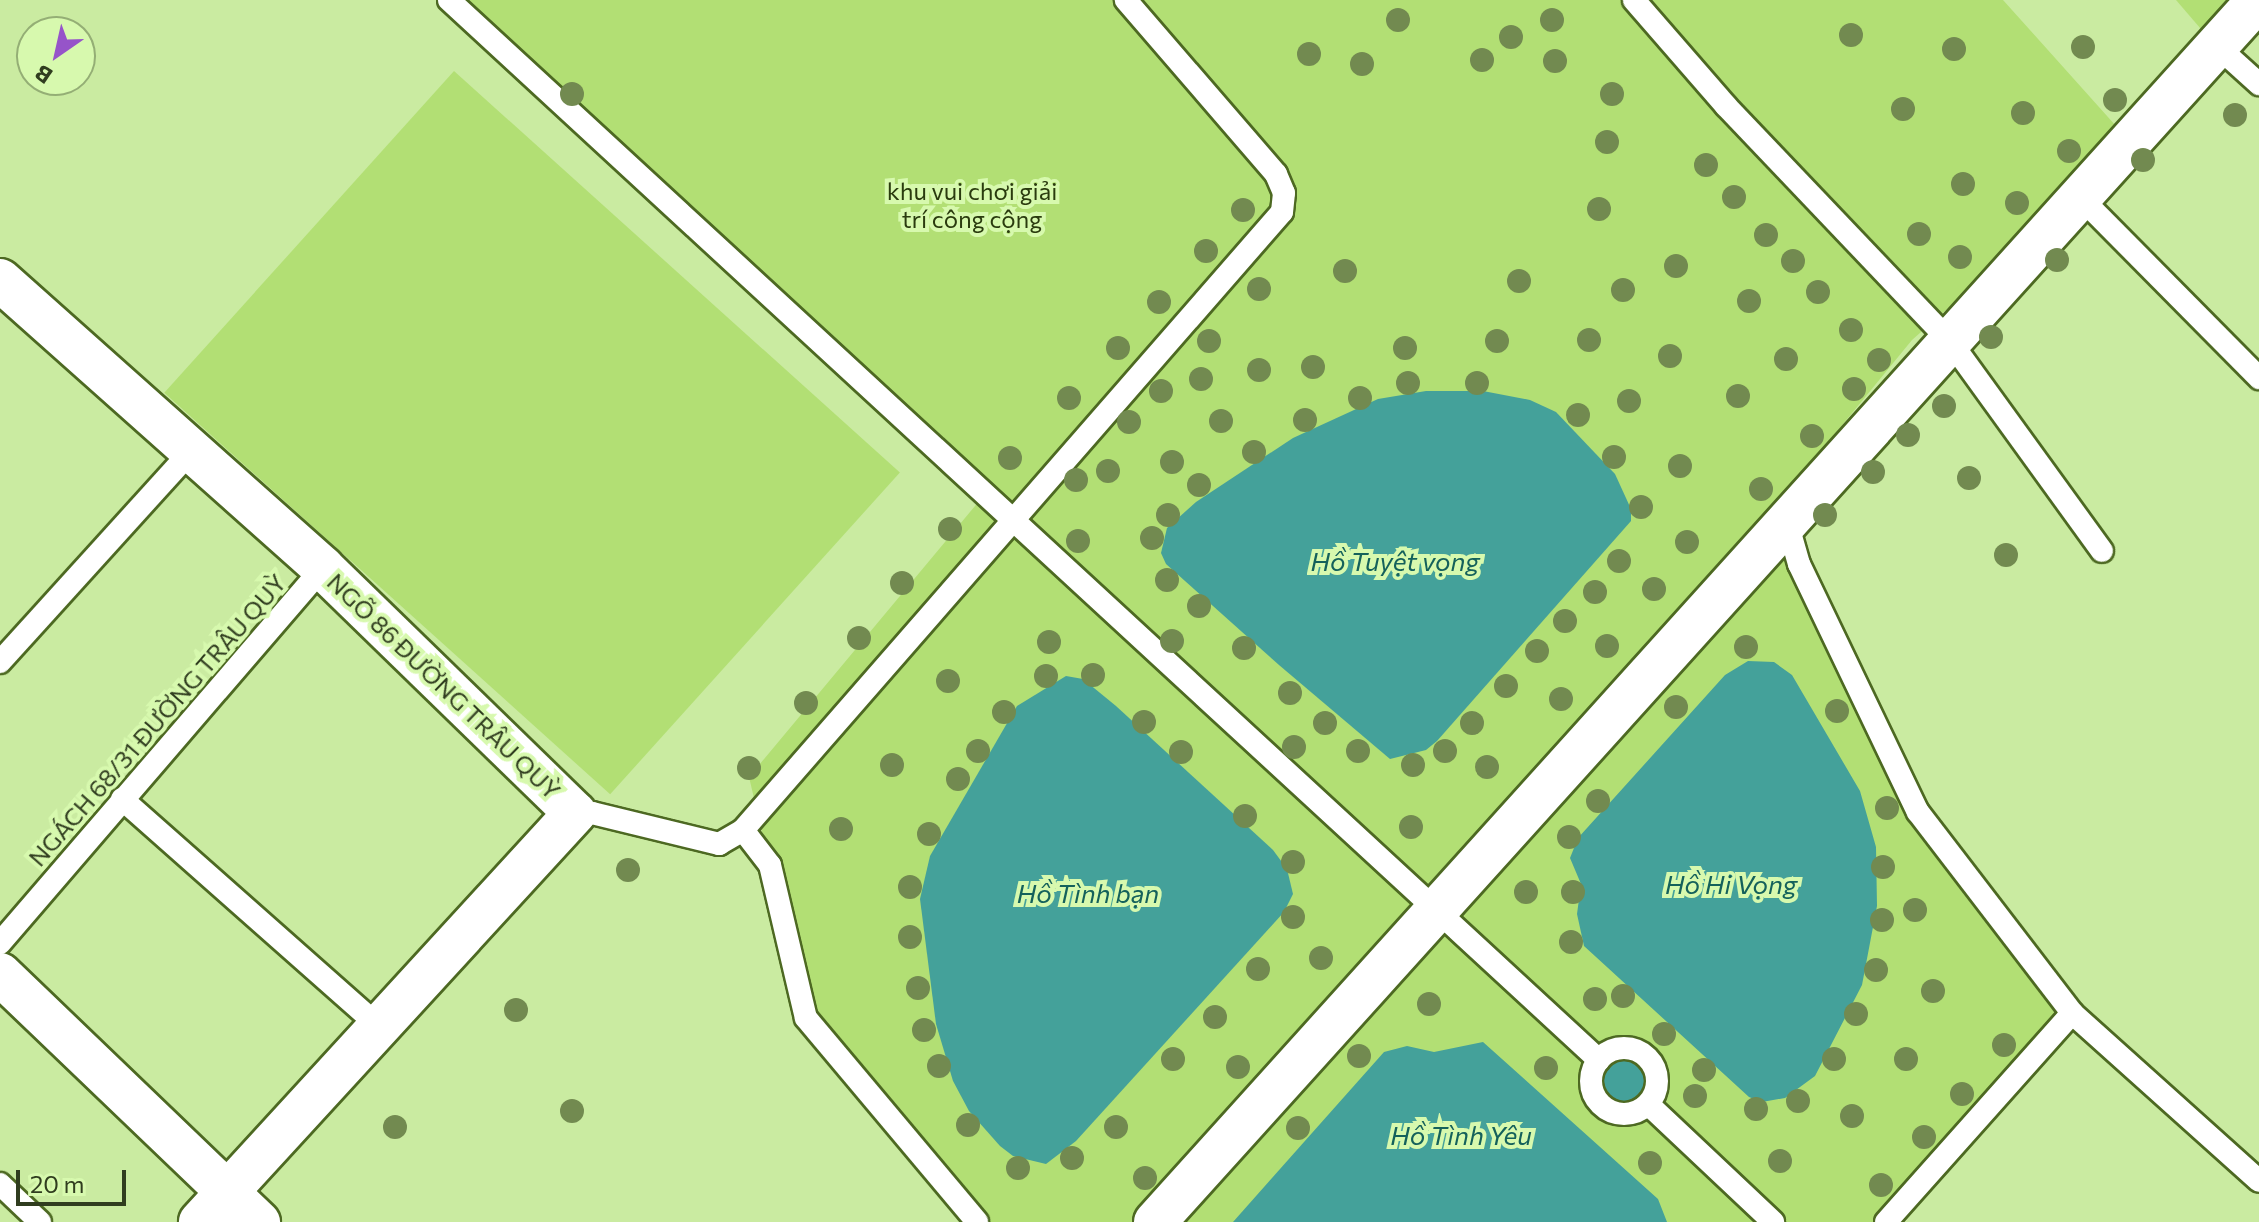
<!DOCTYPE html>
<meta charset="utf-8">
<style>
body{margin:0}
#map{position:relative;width:2259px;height:1222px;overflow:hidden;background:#caeba1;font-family:Commissioner,sans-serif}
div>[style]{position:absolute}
.green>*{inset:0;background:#b2df74;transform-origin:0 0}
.water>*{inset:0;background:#44a19a}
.round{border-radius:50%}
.roads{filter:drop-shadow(2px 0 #4d6922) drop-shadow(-2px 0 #4d6922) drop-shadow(0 2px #4d6922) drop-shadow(0 -2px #4d6922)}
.service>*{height:22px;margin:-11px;padding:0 11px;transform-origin:11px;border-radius:11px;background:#fff}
.service>.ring{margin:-11px;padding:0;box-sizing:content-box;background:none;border:22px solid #fff;border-radius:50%}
.minor>*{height:42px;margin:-21px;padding:0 21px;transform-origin:21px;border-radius:21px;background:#fff}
.trees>*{width:24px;height:24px;margin:-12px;border-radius:50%;background:#728a50}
span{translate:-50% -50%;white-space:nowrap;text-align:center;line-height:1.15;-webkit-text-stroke:8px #d7f9ae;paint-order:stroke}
.park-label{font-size:24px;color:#2a3b0e}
.street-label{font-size:24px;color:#303d1f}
.water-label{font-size:26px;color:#14615b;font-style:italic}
.north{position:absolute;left:16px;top:16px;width:80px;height:80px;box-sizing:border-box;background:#d7f9ae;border:2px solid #94ae75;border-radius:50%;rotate:214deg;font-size:22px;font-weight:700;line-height:32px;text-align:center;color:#303d1f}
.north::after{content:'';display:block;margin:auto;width:28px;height:36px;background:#9654c9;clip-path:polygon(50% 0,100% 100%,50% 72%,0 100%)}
.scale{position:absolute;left:16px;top:1170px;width:110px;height:36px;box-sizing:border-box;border:4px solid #303d1f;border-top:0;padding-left:10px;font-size:24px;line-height:28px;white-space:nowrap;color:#303d1f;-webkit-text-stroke:6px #d7f9ae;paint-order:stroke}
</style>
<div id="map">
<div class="green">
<i style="clip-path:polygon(449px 0,2003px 0,2133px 145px,1912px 340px,1774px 508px,1918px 812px,2072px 1013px,1886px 1222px,976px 1222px,806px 1018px,749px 777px,985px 494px)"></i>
<i style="clip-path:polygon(2176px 0,2259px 0,2259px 34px,2231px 64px)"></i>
<i style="left:454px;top:71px;width:600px;height:433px;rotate:42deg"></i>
</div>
<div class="water">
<i style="clip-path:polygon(1426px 391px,1483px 391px,1530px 400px,1556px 412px,1615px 474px,1631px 509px,1631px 521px,1437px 741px,1426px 750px,1390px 759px,1279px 665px,1166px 564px,1161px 553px,1167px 528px,1196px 502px,1293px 438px,1378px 399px)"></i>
<i style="clip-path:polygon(1748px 661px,1774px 662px,1792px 675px,1860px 791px,1876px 847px,1877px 906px,1862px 985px,1815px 1076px,1785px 1098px,1762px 1102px,1749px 1097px,1584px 946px,1577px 914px,1581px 884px,1570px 858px,1578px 838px,1725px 675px)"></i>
<i style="clip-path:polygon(1066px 676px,1083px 679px,1116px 706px,1273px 850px,1287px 869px,1293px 894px,1284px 912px,1076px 1141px,1046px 1164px,1013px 1156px,1000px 1146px,969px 1111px,953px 1081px,936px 1024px,920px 899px,930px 856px,1017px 706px)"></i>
<i style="clip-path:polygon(1483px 1042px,1658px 1199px,1667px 1222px,1233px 1222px,1384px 1052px,1407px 1046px,1434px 1052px)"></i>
<i class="round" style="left:1596px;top:1052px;width:56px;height:56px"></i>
</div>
<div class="roads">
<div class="service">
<i style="left:449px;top:0;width:1564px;rotate:42.67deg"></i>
<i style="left:1634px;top:0;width:140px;rotate:49deg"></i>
<i style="left:1726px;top:106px;width:325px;rotate:46.4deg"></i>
<i style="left:1950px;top:341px;width:259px;rotate:54.1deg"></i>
<i style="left:2217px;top:46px;width:57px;rotate:42.1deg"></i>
<i style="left:2080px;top:197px;width:255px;rotate:45.3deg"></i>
<i style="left:1787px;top:522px;width:44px;rotate:74.1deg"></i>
<i style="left:1799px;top:564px;width:275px;rotate:64.4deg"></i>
<i style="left:1918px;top:812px;width:253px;rotate:52.5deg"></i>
<i style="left:2072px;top:1013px;width:251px;rotate:41.9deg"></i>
<i style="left:0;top:662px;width:285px;rotate:-47.8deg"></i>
<i style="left:122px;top:799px;width:343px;rotate:41.5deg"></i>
<i style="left:575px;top:813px;width:17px"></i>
<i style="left:592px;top:813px;width:131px;rotate:13.7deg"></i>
<i style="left:719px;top:844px;width:28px;rotate:-30deg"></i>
<i style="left:743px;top:830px;width:820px;rotate:-48.91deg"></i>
<i style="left:1282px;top:212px;width:19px;rotate:-84deg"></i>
<i style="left:1284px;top:193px;width:21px;rotate:-113deg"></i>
<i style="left:1276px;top:174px;width:230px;rotate:-130.8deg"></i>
<i style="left:743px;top:830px;width:44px;rotate:52.4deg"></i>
<i style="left:770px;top:865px;width:157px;rotate:76.8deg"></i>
<i style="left:806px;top:1018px;width:266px;rotate:50deg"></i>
<i style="left:0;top:943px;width:495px;rotate:-49.3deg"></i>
<i class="ring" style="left:1591px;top:1048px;width:44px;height:44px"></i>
<i style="left:1648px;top:1104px;width:172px;rotate:43.3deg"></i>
<i style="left:0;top:1184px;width:55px;rotate:43.5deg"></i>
<i style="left:1886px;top:1222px;width:280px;rotate:-48.3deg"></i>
</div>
<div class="minor">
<i style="left:0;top:280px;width:433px;rotate:41.7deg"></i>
<i style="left:323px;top:568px;width:351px;rotate:44.2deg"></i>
<i style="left:575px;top:813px;width:555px;rotate:132.52deg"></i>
<i style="left:0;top:974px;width:359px;rotate:43.8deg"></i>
<i style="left:1155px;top:1222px;width:1646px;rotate:-47.93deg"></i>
</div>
</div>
<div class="trees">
<i style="left:1398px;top:20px"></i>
<i style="left:1552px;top:20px"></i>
<i style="left:1851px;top:35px"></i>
<i style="left:1511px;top:37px"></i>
<i style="left:2083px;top:47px"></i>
<i style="left:1954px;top:49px"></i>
<i style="left:1309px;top:54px"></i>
<i style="left:1482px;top:60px"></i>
<i style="left:1555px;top:61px"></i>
<i style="left:1362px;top:64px"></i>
<i style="left:572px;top:94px"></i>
<i style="left:1612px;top:94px"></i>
<i style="left:2115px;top:100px"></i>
<i style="left:1903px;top:109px"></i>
<i style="left:2023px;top:113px"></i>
<i style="left:2235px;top:115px"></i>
<i style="left:1607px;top:142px"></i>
<i style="left:2069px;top:151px"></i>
<i style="left:2143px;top:160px"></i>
<i style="left:1706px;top:165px"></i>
<i style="left:1963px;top:184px"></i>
<i style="left:1734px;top:197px"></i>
<i style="left:2017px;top:203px"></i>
<i style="left:1599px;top:209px"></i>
<i style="left:1243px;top:210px"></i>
<i style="left:1919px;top:234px"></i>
<i style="left:1766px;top:235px"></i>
<i style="left:1206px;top:251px"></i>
<i style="left:1960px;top:257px"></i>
<i style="left:2057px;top:260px"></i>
<i style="left:1793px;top:261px"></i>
<i style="left:1676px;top:266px"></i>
<i style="left:1345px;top:271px"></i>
<i style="left:1519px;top:281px"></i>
<i style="left:1259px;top:289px"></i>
<i style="left:1623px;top:290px"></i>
<i style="left:1818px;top:292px"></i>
<i style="left:1749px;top:301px"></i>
<i style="left:1159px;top:302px"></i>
<i style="left:1851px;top:330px"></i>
<i style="left:1991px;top:337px"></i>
<i style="left:1589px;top:340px"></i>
<i style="left:1209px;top:341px"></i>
<i style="left:1497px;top:341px"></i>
<i style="left:1118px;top:348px"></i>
<i style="left:1405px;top:348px"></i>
<i style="left:1670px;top:356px"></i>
<i style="left:1786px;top:359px"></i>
<i style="left:1879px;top:360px"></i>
<i style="left:1313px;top:367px"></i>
<i style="left:1259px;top:370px"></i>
<i style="left:1201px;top:379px"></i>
<i style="left:1408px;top:383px"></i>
<i style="left:1477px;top:383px"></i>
<i style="left:1854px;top:389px"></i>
<i style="left:1161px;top:391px"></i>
<i style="left:1738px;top:396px"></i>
<i style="left:1069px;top:398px"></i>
<i style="left:1360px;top:398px"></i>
<i style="left:1629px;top:401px"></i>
<i style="left:1944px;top:406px"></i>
<i style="left:1578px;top:415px"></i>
<i style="left:1305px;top:420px"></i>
<i style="left:1221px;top:421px"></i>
<i style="left:1129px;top:422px"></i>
<i style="left:1908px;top:435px"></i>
<i style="left:1812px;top:436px"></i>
<i style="left:1254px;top:452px"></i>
<i style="left:1614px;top:457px"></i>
<i style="left:1010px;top:458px"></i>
<i style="left:1172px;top:462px"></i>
<i style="left:1680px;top:466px"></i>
<i style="left:1108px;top:471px"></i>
<i style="left:1873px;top:472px"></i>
<i style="left:1969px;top:478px"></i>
<i style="left:1076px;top:480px"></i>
<i style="left:1199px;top:485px"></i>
<i style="left:1761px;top:489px"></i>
<i style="left:1641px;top:507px"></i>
<i style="left:1168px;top:515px"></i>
<i style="left:1825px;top:515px"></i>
<i style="left:950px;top:529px"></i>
<i style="left:1152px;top:538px"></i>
<i style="left:1078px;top:541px"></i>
<i style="left:1687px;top:542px"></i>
<i style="left:2006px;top:555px"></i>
<i style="left:1619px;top:561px"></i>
<i style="left:1167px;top:580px"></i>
<i style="left:902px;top:583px"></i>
<i style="left:1654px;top:589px"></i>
<i style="left:1595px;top:592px"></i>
<i style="left:1199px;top:606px"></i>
<i style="left:1565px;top:621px"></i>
<i style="left:859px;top:638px"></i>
<i style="left:1172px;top:641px"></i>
<i style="left:1049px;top:642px"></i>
<i style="left:1607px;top:646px"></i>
<i style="left:1746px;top:647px"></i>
<i style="left:1244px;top:648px"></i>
<i style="left:1537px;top:651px"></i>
<i style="left:1093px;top:675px"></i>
<i style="left:1046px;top:676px"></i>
<i style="left:948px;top:681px"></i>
<i style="left:1506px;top:686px"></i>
<i style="left:1290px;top:693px"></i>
<i style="left:1561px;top:699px"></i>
<i style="left:806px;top:703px"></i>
<i style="left:1676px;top:707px"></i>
<i style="left:1837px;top:711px"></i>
<i style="left:1004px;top:712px"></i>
<i style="left:1144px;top:722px"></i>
<i style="left:1325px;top:723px"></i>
<i style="left:1472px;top:723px"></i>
<i style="left:1294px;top:747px"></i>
<i style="left:978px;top:751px"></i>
<i style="left:1358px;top:751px"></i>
<i style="left:1445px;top:751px"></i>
<i style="left:1181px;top:752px"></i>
<i style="left:892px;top:765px"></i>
<i style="left:1413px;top:765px"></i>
<i style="left:1487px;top:767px"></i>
<i style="left:749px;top:768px"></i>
<i style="left:958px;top:779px"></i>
<i style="left:1598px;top:801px"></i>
<i style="left:1887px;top:808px"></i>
<i style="left:1245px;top:816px"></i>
<i style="left:1411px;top:827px"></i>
<i style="left:841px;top:829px"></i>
<i style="left:929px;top:834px"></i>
<i style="left:1569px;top:837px"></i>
<i style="left:1293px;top:862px"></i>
<i style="left:1883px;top:867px"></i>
<i style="left:628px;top:870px"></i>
<i style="left:910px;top:887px"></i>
<i style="left:1526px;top:892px"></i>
<i style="left:1573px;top:892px"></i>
<i style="left:1915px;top:910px"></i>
<i style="left:1293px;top:917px"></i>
<i style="left:1882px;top:920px"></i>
<i style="left:910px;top:937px"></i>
<i style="left:1571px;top:942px"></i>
<i style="left:1321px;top:958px"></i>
<i style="left:1258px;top:969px"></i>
<i style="left:1876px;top:970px"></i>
<i style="left:918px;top:988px"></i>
<i style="left:1933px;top:991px"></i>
<i style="left:1623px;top:996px"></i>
<i style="left:1595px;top:999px"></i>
<i style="left:1429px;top:1004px"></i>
<i style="left:516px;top:1010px"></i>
<i style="left:1856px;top:1014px"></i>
<i style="left:1215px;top:1017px"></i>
<i style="left:924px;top:1030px"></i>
<i style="left:1664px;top:1034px"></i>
<i style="left:2004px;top:1045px"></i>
<i style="left:1359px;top:1056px"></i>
<i style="left:1173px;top:1059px"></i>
<i style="left:1834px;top:1059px"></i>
<i style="left:1906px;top:1059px"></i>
<i style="left:939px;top:1066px"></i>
<i style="left:1238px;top:1067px"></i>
<i style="left:1546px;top:1068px"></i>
<i style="left:1704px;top:1070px"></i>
<i style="left:1962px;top:1094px"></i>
<i style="left:1695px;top:1096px"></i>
<i style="left:1798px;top:1101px"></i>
<i style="left:1756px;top:1109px"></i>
<i style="left:572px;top:1111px"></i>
<i style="left:1852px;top:1116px"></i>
<i style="left:968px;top:1125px"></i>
<i style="left:395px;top:1127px"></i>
<i style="left:1116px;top:1127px"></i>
<i style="left:1298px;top:1128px"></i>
<i style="left:1924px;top:1137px"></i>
<i style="left:1072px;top:1158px"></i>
<i style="left:1780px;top:1161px"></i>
<i style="left:1650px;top:1163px"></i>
<i style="left:1018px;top:1168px"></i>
<i style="left:1145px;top:1178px"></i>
<i style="left:1881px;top:1185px"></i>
</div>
<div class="park-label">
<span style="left:972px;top:205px">khu vui chơi giải<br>trí công cộng</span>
</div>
<div class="street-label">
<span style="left:444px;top:686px;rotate:44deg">NGÕ 86 ĐƯỜNG TRÂU QUỲ</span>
<span style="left:157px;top:720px;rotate:-49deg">NGÁCH 68/31 ĐƯỜNG TRÂU QUỲ</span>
</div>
<div class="water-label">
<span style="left:1395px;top:561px">Hồ Tuyệt vọng</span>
<span style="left:1731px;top:884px">Hồ Hi Vọng</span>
<span style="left:1088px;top:893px">Hồ Tình bạn</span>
<span style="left:1461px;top:1135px">Hồ Tình Yêu</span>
</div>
<div class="north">B</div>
<div class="scale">20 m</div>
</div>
